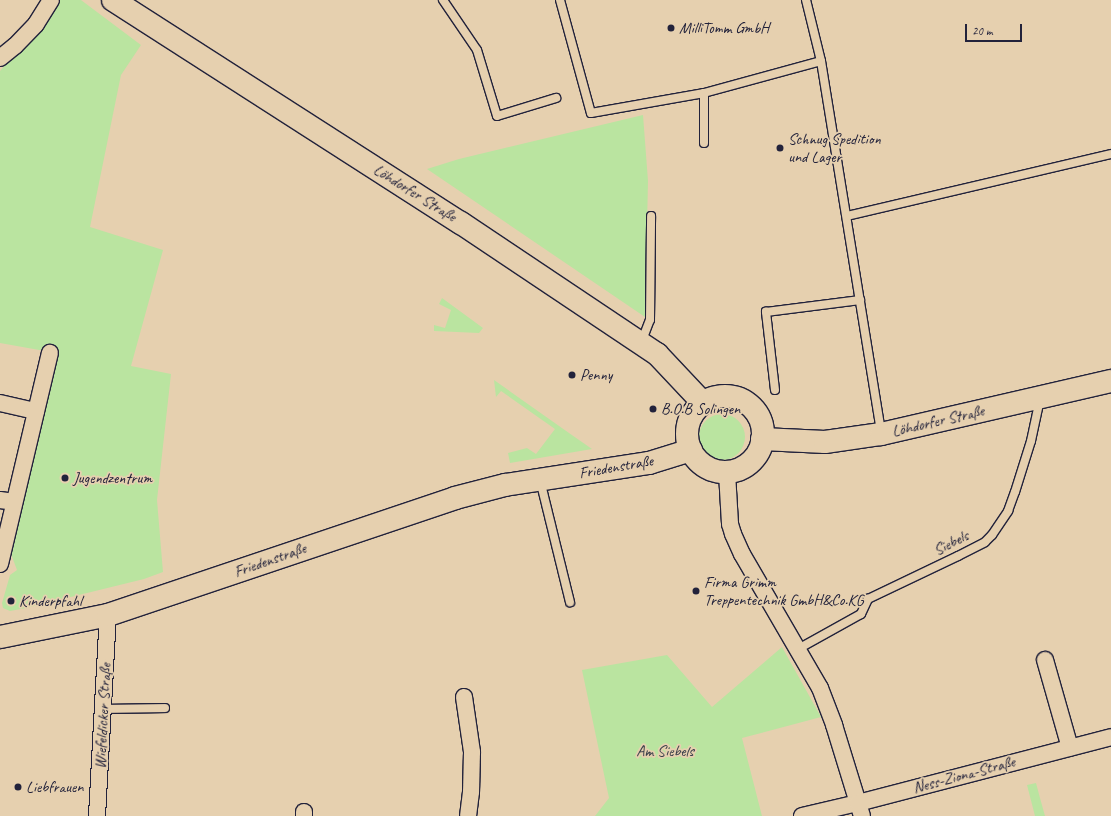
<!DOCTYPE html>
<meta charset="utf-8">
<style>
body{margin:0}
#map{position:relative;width:1111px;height:816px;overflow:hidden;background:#e6d0af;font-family:Caveat,sans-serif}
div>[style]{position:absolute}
.green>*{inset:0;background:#bae4a0}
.round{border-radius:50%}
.roads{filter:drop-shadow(1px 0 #22223b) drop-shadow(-1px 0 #22223b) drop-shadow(0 1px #22223b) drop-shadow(0 -1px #22223b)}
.service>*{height:8px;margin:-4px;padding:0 4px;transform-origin:4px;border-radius:4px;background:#e6d0af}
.minor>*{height:16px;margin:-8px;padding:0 8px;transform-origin:8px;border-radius:8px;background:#e6d0af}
.secondary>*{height:22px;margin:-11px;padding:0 11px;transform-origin:11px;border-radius:11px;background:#e6d0af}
.secondary>.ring{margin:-11px;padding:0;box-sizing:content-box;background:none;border:22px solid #e6d0af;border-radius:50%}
.dots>*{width:11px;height:11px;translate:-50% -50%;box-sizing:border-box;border:2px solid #e6d0af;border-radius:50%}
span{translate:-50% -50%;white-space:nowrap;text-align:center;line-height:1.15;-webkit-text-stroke:3.5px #e6d0af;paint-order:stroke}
.poi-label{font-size:16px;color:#22223b}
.left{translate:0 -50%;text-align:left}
.street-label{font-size:16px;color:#22223b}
.park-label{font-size:16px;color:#393f4a}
.scale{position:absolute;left:965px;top:24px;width:57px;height:18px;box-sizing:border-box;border:2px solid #22223b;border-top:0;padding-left:5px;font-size:12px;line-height:14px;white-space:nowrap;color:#22223b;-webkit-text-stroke:3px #e6d0af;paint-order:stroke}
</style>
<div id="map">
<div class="green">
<i style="clip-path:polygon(59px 0,81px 0,141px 45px,121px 75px,90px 227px,163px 250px,131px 366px,171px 374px,157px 500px,163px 572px,144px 579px,26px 608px,10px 611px,3px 608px,2px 603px,10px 575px,17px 570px,11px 554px,56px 353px,0 343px,0 71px)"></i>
<i style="clip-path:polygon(643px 115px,648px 181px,645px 317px,427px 169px,459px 159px)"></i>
<i style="clip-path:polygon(442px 298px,483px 328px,479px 333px,434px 331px,434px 325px,445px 328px,451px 310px,439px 304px)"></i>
<i style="clip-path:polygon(494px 380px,569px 433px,592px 449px,510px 463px,508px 453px,527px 448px,536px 454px,555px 429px,501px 391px,496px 397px)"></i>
<i class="round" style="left:699px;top:414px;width:46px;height:46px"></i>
<i style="clip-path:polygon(782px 647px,821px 717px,742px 738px,762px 816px,595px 816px,609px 798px,582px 670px,667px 655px,712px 707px)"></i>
<i style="clip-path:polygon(1036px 783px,1040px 798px,1045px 816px,1035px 816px,1027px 785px)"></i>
</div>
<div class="roads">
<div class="service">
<i style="left:443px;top:0;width:60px;rotate:55.8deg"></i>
<i style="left:477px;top:50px;width:69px;rotate:73.1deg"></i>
<i style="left:497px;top:116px;width:62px;rotate:-17deg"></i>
<i style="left:560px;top:0;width:117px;rotate:74.7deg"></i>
<i style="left:591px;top:113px;width:115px;rotate:-10deg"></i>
<i style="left:704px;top:93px;width:121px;rotate:-15.3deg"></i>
<i style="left:821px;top:61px;width:63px;rotate:-103.8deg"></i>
<i style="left:821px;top:61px;width:377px;rotate:80.8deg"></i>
<i style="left:704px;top:143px;width:50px;rotate:-90deg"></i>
<i style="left:847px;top:216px;width:271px;rotate:-13.2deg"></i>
<i style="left:641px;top:343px;width:25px;rotate:-69deg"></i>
<i style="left:650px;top:320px;width:104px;rotate:-89.4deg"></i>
<i style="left:775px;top:390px;width:79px;rotate:-96.6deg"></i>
<i style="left:766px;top:312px;width:95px;rotate:-7.3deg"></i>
<i style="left:540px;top:480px;width:126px;rotate:76.2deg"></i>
<i style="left:798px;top:649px;width:72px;rotate:-29.1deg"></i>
<i style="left:861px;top:614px;width:17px;rotate:-65deg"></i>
<i style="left:868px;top:599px;width:100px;rotate:-25.5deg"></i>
<i style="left:958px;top:556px;width:30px;rotate:-27deg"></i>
<i style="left:985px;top:542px;width:10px;rotate:-45deg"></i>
<i style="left:992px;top:535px;width:29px;rotate:-56deg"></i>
<i style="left:1008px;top:511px;width:20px;rotate:-70deg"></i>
<i style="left:1015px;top:492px;width:53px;rotate:-72.6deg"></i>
<i style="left:1031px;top:441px;width:43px;rotate:-77.9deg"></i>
<i style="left:104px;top:709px;width:61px;rotate:-0.9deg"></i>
</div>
<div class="minor">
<i style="left:0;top:58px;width:19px;rotate:-39deg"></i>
<i style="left:15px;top:46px;width:30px;rotate:-46deg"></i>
<i style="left:36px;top:24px;width:28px;rotate:-58deg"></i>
<i style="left:0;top:403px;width:37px;rotate:13deg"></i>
<i style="left:727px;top:473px;width:51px;rotate:86.6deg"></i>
<i style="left:730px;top:524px;width:10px;rotate:73deg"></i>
<i style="left:733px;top:534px;width:22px;rotate:66deg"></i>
<i style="left:742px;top:554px;width:155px;rotate:59.8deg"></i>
<i style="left:820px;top:688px;width:40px;rotate:69deg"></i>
<i style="left:834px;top:725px;width:95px;rotate:72.9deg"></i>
<i style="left:0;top:500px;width:14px;rotate:8deg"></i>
<i style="left:0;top:564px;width:217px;rotate:-76.7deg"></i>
<i style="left:1045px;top:660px;width:91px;rotate:74.1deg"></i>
<i style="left:464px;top:697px;width:56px;rotate:81.7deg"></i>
<i style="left:472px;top:752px;width:40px;rotate:91.4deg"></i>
<i style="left:471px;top:792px;width:24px;rotate:97deg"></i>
<i style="left:97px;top:816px;width:201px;rotate:-86.9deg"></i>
<i style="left:304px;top:816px;width:4px;rotate:-90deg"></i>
<i style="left:802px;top:816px;width:57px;rotate:-13.1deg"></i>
<i style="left:858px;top:803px;width:261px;rotate:-14.6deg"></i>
</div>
<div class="secondary">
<i style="left:113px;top:0;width:413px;rotate:32.7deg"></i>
<i style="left:461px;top:223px;width:236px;rotate:33.8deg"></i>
<i style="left:657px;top:354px;width:67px;rotate:46.8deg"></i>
<i class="ring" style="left:687px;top:396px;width:54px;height:54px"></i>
<i style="left:762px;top:439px;width:63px;rotate:2.7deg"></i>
<i style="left:825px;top:442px;width:57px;rotate:-8.1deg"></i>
<i style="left:881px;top:434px;width:236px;rotate:-13deg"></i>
<i style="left:0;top:637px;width:110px;rotate:-11.5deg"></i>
<i style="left:108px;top:615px;width:366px;rotate:-18.6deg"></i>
<i style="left:455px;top:498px;width:52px;rotate:-14.6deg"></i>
<i style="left:505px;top:485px;width:146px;rotate:-8.7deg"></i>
<i style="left:649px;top:463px;width:44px;rotate:-17.2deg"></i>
</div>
</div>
<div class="dots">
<i style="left:671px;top:28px;background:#22223b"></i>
<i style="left:780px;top:148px;background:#22223b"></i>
<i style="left:572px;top:375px;background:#22223b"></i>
<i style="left:653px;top:409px;background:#22223b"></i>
<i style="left:65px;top:478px;background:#22223b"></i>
<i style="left:696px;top:591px;background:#22223b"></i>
<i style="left:11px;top:601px;background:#22223b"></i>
<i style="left:18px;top:787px;background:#22223b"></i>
</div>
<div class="poi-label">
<span class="left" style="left:679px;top:28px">MilliTomm GmbH</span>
<span class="left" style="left:788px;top:148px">Schnug Spedition<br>und Lager</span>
<span class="left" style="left:580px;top:375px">Penny</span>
<span class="left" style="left:661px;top:409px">B.O.B Solingen</span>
<span class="left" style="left:73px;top:478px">Jugendzentrum</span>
<span class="left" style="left:704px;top:591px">Firma Grimm<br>Treppentechnik GmbH&amp;Co.KG</span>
<span class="left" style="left:19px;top:601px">Kinderpfahl</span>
<span class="left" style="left:26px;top:787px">Liebfrauen</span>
</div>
<div class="street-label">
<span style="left:415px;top:193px;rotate:32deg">Löhdorfer Straße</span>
<span style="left:938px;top:421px;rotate:-13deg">Löhdorfer Straße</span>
<span style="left:616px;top:467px;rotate:-10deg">Friedenstraße</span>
<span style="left:951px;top:543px;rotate:-27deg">Siebels</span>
<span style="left:270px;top:560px;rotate:-19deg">Friedenstraße</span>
<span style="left:103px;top:716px;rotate:-87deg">Wiefeldicker Straße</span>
<span style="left:964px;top:775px;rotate:-15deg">Ness-Ziona-Straße</span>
</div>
<div class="park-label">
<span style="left:665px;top:751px">Am Siebels</span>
</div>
<div class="scale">20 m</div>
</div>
